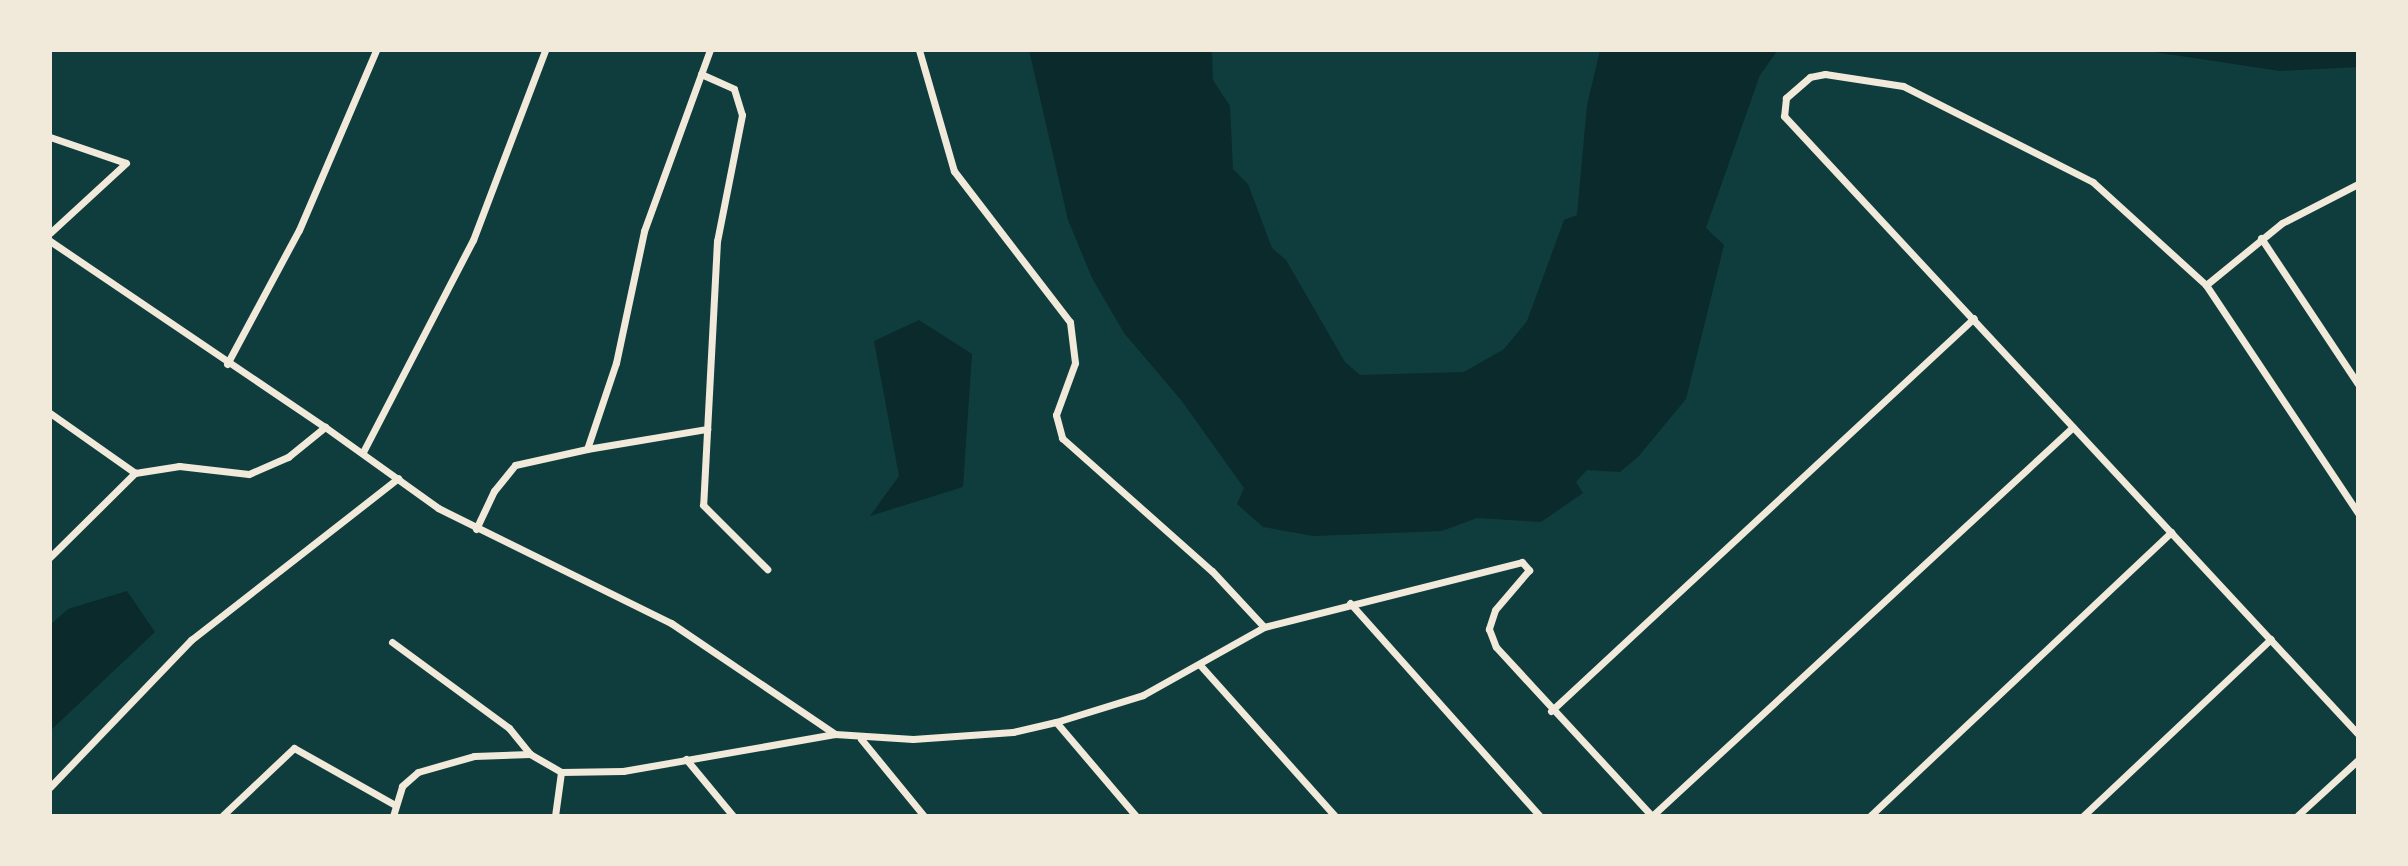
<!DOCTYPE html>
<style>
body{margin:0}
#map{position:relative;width:2408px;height:866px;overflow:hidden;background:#0f3d3e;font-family:Lato,sans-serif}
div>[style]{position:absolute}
.water>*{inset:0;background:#0a2a2b}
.minor>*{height:7px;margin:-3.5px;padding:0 3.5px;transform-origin:3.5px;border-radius:3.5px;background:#f1e9da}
span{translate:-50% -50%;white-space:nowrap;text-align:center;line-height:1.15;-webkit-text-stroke:7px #f1e9da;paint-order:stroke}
.frame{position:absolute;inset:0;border:52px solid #f1e9da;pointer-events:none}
</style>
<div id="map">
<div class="water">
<i style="clip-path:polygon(1029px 50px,1212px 50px,1213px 80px,1230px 106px,1233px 169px,1248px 184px,1272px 248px,1286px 260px,1345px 362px,1360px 375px,1464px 372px,1504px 349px,1527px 321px,1564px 220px,1577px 215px,1587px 105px,1600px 50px,1778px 50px,1760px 75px,1706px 228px,1724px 245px,1686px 399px,1638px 457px,1620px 472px,1587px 470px,1576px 482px,1583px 493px,1541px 522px,1477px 518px,1442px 531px,1313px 536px,1263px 527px,1237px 504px,1244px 488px,1181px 400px,1124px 333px,1092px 278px,1068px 220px)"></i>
<i style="clip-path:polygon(2141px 50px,2358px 50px,2358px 67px,2280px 71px)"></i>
<i style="clip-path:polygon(919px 320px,972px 354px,963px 487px,870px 516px,899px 476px,874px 341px)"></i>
<i style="clip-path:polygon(127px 591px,155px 632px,50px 731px,50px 625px,68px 609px)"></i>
</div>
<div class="minor">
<i style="left:919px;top:50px;width:126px;rotate:73.9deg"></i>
<i style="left:954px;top:171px;width:190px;rotate:52.5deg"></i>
<i style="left:1070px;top:322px;width:41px;rotate:83deg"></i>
<i style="left:1075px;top:363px;width:55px;rotate:110.1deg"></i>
<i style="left:1056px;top:415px;width:24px;rotate:75deg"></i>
<i style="left:1062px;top:438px;width:200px;rotate:41.6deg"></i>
<i style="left:1212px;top:571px;width:76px;rotate:47.1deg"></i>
<i style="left:701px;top:74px;width:36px;rotate:24deg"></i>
<i style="left:734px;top:89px;width:27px;rotate:73deg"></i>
<i style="left:742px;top:115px;width:128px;rotate:101.2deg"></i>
<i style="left:717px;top:241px;width:264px;rotate:93deg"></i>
<i style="left:703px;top:505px;width:91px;rotate:45deg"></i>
<i style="left:50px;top:137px;width:80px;rotate:18.9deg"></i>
<i style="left:126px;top:163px;width:103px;rotate:137.4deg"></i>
<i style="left:2261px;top:238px;width:175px;rotate:56.4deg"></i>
<i style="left:50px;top:241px;width:332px;rotate:34.1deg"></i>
<i style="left:2206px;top:285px;width:98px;rotate:-39.2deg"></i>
<i style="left:2282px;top:223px;width:85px;rotate:-27.2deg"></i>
<i style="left:227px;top:364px;width:152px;rotate:-61.8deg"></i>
<i style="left:299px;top:230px;width:196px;rotate:-66.8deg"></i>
<i style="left:50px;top:413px;width:104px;rotate:35.2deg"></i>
<i style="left:587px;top:449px;width:122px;rotate:-9.5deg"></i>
<i style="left:363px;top:452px;width:239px;rotate:-62.6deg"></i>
<i style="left:473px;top:240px;width:203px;rotate:-69.2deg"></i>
<i style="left:2358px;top:513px;width:274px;rotate:-123.7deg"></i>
<i style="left:2206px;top:285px;width:153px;rotate:-137.7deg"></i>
<i style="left:2093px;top:182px;width:213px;rotate:-153.2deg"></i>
<i style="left:1903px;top:86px;width:79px;rotate:-171.3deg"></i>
<i style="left:1825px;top:74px;width:15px;rotate:169deg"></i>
<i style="left:1810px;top:77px;width:32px;rotate:139deg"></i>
<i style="left:1786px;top:98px;width:18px;rotate:96deg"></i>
<i style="left:1784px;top:116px;width:843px;rotate:47.11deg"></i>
<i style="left:476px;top:529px;width:42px;rotate:-64.7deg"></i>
<i style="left:494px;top:491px;width:33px;rotate:-51deg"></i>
<i style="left:515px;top:465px;width:74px;rotate:-12.5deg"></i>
<i style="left:587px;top:449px;width:91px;rotate:-71.4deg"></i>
<i style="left:616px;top:363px;width:135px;rotate:-78deg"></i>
<i style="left:644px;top:231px;width:193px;rotate:-70deg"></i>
<i style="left:50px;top:557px;width:120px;rotate:-44.7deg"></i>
<i style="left:135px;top:473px;width:45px;rotate:-9deg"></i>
<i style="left:179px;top:466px;width:70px;rotate:6.5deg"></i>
<i style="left:249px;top:474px;width:43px;rotate:-23.6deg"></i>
<i style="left:288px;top:457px;width:48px;rotate:-39deg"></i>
<i style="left:325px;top:427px;width:139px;rotate:35.6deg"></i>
<i style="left:438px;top:508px;width:260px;rotate:26.3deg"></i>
<i style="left:671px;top:623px;width:198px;rotate:34.1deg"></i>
<i style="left:1350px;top:603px;width:285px;rotate:48.3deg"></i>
<i style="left:392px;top:642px;width:145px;rotate:36.3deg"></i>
<i style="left:509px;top:728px;width:33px;rotate:51deg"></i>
<i style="left:1200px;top:665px;width:203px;rotate:48.2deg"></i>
<i style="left:1551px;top:711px;width:577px;rotate:-42.89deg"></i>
<i style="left:1056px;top:722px;width:123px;rotate:49.6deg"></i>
<i style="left:861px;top:739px;width:99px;rotate:50.7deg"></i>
<i style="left:686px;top:759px;width:74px;rotate:50.5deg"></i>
<i style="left:50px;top:787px;width:204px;rotate:-46.2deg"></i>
<i style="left:191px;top:640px;width:263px;rotate:-38deg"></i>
<i style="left:222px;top:816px;width:99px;rotate:-43.4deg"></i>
<i style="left:294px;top:748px;width:116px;rotate:29.4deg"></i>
<i style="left:393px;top:816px;width:31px;rotate:-73deg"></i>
<i style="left:402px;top:786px;width:21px;rotate:-41deg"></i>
<i style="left:418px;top:772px;width:58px;rotate:-15.9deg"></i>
<i style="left:474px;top:756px;width:56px;rotate:-2deg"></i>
<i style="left:530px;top:754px;width:36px;rotate:30deg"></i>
<i style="left:555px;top:816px;width:44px;rotate:-82.2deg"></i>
<i style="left:561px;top:772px;width:62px;rotate:-0.9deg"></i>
<i style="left:623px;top:771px;width:215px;rotate:-9.9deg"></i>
<i style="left:835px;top:734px;width:78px;rotate:3.7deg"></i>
<i style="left:913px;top:739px;width:100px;rotate:-4deg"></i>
<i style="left:1013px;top:732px;width:44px;rotate:-13.1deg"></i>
<i style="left:1056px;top:722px;width:91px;rotate:-17.2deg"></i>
<i style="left:1143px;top:695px;width:139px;rotate:-29.3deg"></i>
<i style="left:1264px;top:627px;width:266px;rotate:-14.1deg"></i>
<i style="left:1522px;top:562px;width:11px;rotate:49deg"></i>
<i style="left:1529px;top:570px;width:52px;rotate:130.4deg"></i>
<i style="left:1495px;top:610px;width:20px;rotate:108deg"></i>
<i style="left:1489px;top:629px;width:19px;rotate:69deg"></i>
<i style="left:1496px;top:647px;width:230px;rotate:47.3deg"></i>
<i style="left:1652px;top:816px;width:573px;rotate:-42.74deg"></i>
<i style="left:1870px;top:816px;width:414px;rotate:-43.3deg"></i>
<i style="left:2083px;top:816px;width:258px;rotate:-43.3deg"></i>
<i style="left:2297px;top:816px;width:83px;rotate:-42.6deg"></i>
</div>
<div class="frame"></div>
</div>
